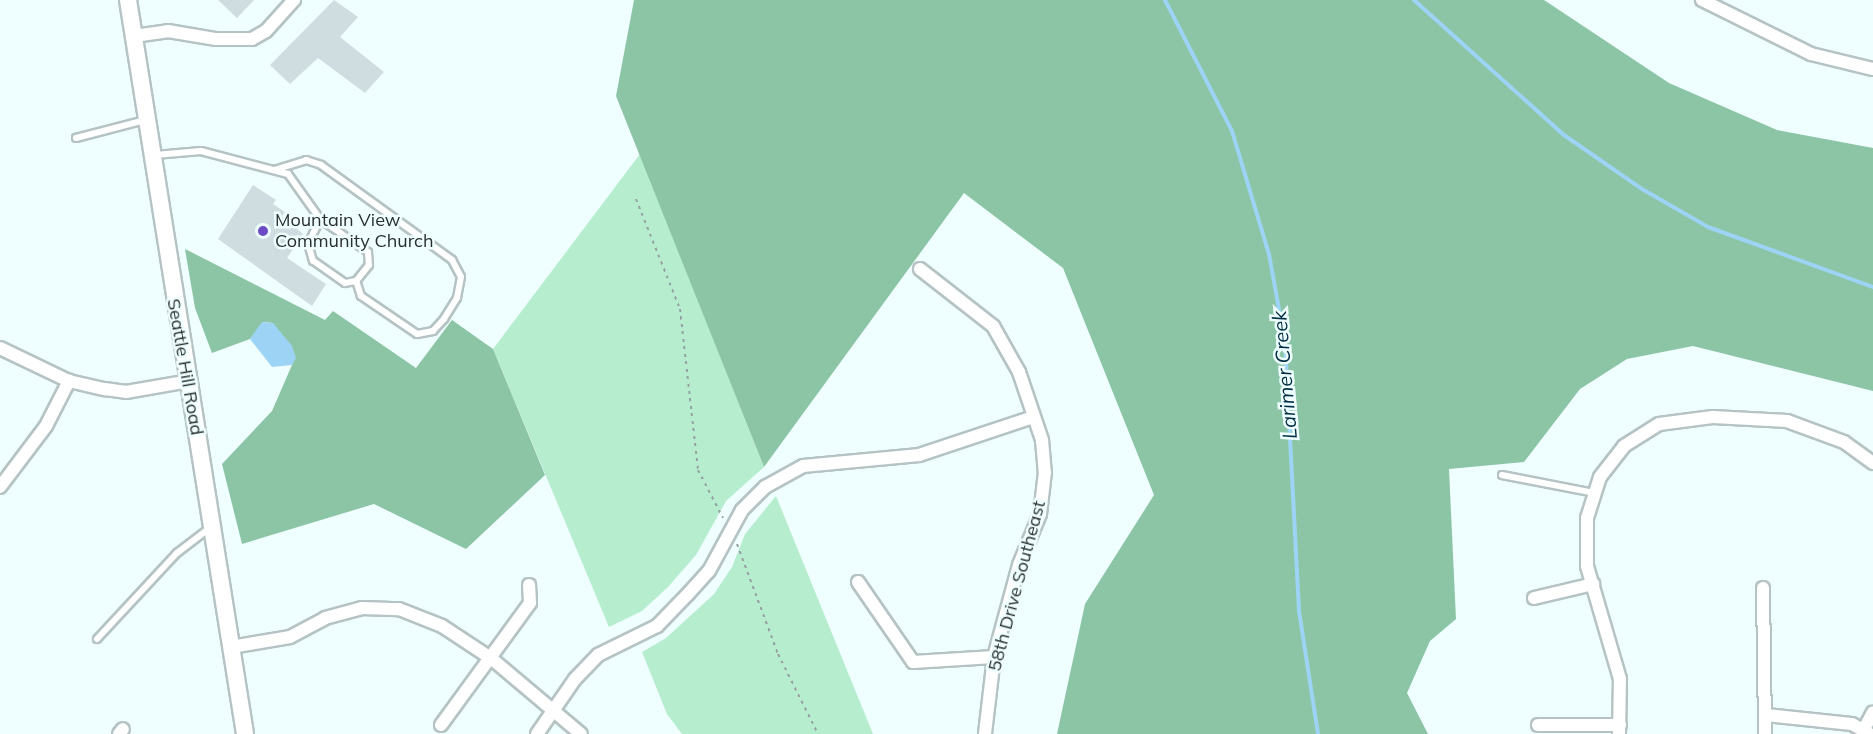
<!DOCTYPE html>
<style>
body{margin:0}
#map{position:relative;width:1873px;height:734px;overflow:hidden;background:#effefe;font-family:Mulish,sans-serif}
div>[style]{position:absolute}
.green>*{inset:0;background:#b7edcf}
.forest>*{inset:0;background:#8cc5a6}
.water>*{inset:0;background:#9dd4f6}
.stream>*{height:4px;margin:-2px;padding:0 2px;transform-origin:2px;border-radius:2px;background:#9dd4f6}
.building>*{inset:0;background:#cfdde1}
.path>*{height:2px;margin-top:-1px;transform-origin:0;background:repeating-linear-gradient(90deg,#95a0a0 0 3px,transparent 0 7.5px)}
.roads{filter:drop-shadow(2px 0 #b5c3c4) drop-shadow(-2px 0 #b5c3c4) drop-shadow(0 2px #b5c3c4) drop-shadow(0 -2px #b5c3c4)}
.lane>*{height:6px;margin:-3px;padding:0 3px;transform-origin:3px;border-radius:3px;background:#fff}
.street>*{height:12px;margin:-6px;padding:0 6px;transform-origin:6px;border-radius:6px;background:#fff}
.secondary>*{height:16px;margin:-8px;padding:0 8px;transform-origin:8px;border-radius:8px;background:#fff}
.dots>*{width:16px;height:16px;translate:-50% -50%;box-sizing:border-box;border:3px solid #effefe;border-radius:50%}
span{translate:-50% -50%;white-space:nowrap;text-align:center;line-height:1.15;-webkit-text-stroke:5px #effefe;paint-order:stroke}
.poi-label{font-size:18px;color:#292f2f}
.left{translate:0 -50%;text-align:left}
.street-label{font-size:18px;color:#292f2f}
.water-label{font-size:20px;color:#002f45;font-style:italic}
</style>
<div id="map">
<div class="green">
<i style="clip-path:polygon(640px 154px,764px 467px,726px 501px,696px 555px,668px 587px,642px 611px,609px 627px,493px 349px)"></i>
<i style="clip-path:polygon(776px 496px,873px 734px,682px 734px,667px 714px,642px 652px,666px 638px,714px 594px,732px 567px,745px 534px)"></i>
</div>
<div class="forest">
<i style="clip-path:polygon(634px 0,1544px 0,1669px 83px,1777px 130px,1873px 148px,1873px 391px,1693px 346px,1627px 359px,1580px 389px,1524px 462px,1449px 469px,1456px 619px,1430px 641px,1407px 693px,1428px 734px,1057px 734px,1085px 604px,1154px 495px,1063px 268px,964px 193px,764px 467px,616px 96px)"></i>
<i style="clip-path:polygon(185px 249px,325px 320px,333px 311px,416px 368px,452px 320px,493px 349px,545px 475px,466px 549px,374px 504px,242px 544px,222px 464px,272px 411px,295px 358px,273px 323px,263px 322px,250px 339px,212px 353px,195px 308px)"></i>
</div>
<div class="water">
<i style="clip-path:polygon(262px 322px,273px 323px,292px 346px,296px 358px,292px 365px,272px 367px,250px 339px)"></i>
</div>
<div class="stream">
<i style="left:1165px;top:0;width:147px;rotate:62.9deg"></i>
<i style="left:1232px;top:131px;width:128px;rotate:73.3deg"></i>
<i style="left:1269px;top:254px;width:90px;rotate:79.8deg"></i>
<i style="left:1285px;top:343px;width:268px;rotate:87deg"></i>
<i style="left:1299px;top:611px;width:124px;rotate:81.2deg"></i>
<i style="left:1414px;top:0;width:202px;rotate:42deg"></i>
<i style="left:1564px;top:135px;width:95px;rotate:34.7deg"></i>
<i style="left:1642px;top:189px;width:76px;rotate:29.9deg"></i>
<i style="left:1708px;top:227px;width:176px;rotate:20deg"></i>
</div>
<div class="building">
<i style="clip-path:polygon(218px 0,254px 0,237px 18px)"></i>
<i style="clip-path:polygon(334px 0,358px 17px,340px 37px,384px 72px,365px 93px,318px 58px,290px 84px,270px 65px)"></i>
<i style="clip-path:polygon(253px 185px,276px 200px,273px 204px,285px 212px,282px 216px,303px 234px,287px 258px,326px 284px,312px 306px,218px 239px)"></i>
</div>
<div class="path">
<i style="left:636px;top:199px;width:118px;rotate:68.2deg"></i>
<i style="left:680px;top:309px;width:162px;rotate:83.6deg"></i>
<i style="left:698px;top:470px;width:54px;rotate:62.5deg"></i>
<i style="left:737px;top:544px;width:117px;rotate:69.6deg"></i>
<i style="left:778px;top:654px;width:89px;rotate:63.4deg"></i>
</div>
<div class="roads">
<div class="lane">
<i style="left:76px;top:138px;width:71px;rotate:-14.6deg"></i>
<i style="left:155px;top:155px;width:46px;rotate:-5deg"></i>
<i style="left:201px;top:151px;width:90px;rotate:14.8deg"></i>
<i style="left:288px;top:174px;width:55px;rotate:54.6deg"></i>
<i style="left:320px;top:219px;width:58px;rotate:34.5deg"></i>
<i style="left:368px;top:252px;width:13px;rotate:86deg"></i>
<i style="left:369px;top:265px;width:21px;rotate:129deg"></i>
<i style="left:356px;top:281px;width:11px;rotate:170deg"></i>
<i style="left:345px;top:283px;width:39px;rotate:-145deg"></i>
<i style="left:313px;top:261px;width:18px;rotate:-106deg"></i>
<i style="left:308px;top:244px;width:28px;rotate:-64deg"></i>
<i style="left:274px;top:170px;width:34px;rotate:-17deg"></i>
<i style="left:306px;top:160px;width:16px;rotate:18deg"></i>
<i style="left:321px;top:165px;width:162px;rotate:35.9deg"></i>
<i style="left:452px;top:260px;width:19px;rotate:62deg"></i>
<i style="left:461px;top:277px;width:21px;rotate:101deg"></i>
<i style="left:457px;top:298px;width:25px;rotate:122deg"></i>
<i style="left:444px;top:319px;width:16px;rotate:133deg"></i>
<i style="left:433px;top:331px;width:16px;rotate:169deg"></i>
<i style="left:417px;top:334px;width:68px;rotate:-145.8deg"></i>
<i style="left:361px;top:296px;width:16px;rotate:-108deg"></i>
<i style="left:1502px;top:475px;width:95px;rotate:11deg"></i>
<i style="left:97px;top:639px;width:117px;rotate:-47.1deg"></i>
<i style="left:177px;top:553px;width:43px;rotate:-37.4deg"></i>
</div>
<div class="street">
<i style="left:1702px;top:0;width:122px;rotate:26.4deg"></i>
<i style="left:1811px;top:54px;width:64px;rotate:13.6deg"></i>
<i style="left:134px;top:36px;width:34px;rotate:-8deg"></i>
<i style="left:168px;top:31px;width:49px;rotate:9.5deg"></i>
<i style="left:216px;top:39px;width:36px"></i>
<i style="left:252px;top:39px;width:16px;rotate:-30deg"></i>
<i style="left:266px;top:31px;width:42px;rotate:-47.9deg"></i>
<i style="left:920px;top:269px;width:93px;rotate:38deg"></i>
<i style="left:993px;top:326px;width:53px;rotate:60.5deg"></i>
<i style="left:1019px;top:372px;width:72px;rotate:71.3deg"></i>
<i style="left:1042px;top:440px;width:32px;rotate:85deg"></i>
<i style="left:1045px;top:472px;width:42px;rotate:96.8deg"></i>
<i style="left:1040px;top:514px;width:55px;rotate:112.4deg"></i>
<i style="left:1019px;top:565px;width:95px;rotate:105.2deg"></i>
<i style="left:994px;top:657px;width:78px;rotate:96.7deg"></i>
<i style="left:0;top:348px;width:76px;rotate:25.6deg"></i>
<i style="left:69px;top:381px;width:37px;rotate:13deg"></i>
<i style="left:105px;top:389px;width:21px;rotate:8deg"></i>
<i style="left:126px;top:392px;width:65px;rotate:-9.8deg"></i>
<i style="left:0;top:487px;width:76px;rotate:-53deg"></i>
<i style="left:46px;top:426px;width:51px;rotate:-62.9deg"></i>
<i style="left:858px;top:582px;width:97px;rotate:55.5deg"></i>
<i style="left:913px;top:662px;width:81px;rotate:-3.5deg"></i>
<i style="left:1763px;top:588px;width:146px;rotate:89.2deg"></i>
<i style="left:1534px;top:598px;width:61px;rotate:-13.3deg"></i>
<i style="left:231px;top:647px;width:60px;rotate:-9.6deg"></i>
<i style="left:290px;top:637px;width:40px;rotate:-28deg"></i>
<i style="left:325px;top:618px;width:38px;rotate:-15deg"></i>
<i style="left:362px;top:608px;width:37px;rotate:2deg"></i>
<i style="left:399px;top:609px;width:46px;rotate:21.6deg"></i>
<i style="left:442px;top:626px;width:60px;rotate:33.4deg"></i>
<i style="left:492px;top:659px;width:116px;rotate:40.1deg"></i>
<i style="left:1766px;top:715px;width:86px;rotate:6deg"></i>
<i style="left:1852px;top:724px;width:20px;rotate:30deg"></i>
<i style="left:441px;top:725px;width:151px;rotate:-53.9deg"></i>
<i style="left:530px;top:603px;width:18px;rotate:-93deg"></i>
<i style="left:1538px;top:725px;width:82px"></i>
<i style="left:1863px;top:731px;width:21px;rotate:-62deg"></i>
<i style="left:119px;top:734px;width:6px;rotate:-51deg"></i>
<i style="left:537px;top:734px;width:67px;rotate:-55.4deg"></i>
<i style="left:575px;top:679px;width:33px;rotate:-46deg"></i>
<i style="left:598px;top:655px;width:66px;rotate:-26.2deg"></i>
<i style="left:657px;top:626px;width:45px;rotate:-45.9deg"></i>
<i style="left:688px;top:594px;width:31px;rotate:-48deg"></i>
<i style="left:709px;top:571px;width:69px;rotate:-61.6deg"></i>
<i style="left:742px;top:510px;width:33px;rotate:-45deg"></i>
<i style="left:765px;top:487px;width:43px;rotate:-28.9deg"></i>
<i style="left:803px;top:466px;width:117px;rotate:-5.4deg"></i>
<i style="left:919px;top:455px;width:120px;rotate:-18.4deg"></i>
<i style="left:1619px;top:734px;width:55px;rotate:-89deg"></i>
<i style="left:1620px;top:679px;width:118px;rotate:-106.3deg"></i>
<i style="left:1587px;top:566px;width:48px;rotate:-90deg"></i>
<i style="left:1587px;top:518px;width:43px;rotate:-72.4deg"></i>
<i style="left:1600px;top:477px;width:39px;rotate:-52deg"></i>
<i style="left:1624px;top:446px;width:41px;rotate:-32.2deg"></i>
<i style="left:1659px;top:424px;width:54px;rotate:-7.4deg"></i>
<i style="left:1713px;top:417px;width:74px;rotate:3.1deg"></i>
<i style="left:1787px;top:421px;width:61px;rotate:20.2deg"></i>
<i style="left:1844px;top:442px;width:36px;rotate:36deg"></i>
</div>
<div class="secondary">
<i style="left:128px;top:0;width:743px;rotate:80.94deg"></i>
</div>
</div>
<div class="dots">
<i style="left:263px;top:231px;background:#6d4bc4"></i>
</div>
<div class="poi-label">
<span class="left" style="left:275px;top:231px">Mountain View<br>Community Church</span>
</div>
<div class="street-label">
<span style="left:185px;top:367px;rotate:80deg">Seattle Hill Road</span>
<span style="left:1017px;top:586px;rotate:-75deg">58th Drive Southeast</span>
</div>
<div class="water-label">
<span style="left:1284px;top:375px;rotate:-95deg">Larimer Creek</span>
</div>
</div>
